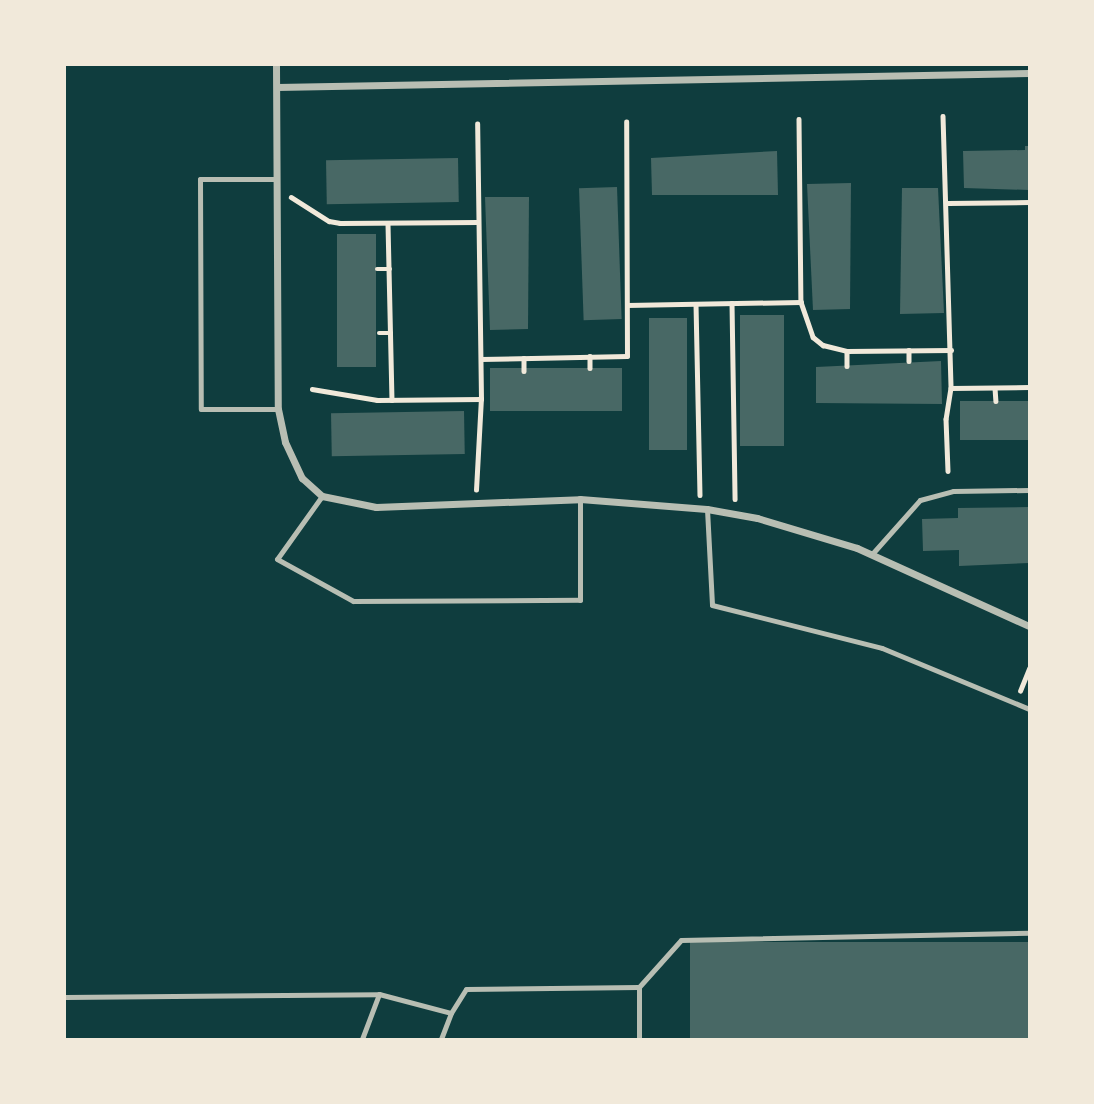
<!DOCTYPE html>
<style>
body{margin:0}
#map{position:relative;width:1094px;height:1104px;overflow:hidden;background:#0f3d3e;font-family:Karla,sans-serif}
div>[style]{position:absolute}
.building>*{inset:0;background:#486865;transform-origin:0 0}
.path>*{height:4.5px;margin:-2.25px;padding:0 2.25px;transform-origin:2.25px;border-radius:2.25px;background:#f1e9da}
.service>*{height:5px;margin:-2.5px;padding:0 2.5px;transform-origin:2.5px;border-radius:2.5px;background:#b8beb3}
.minor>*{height:7px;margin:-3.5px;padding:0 3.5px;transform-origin:3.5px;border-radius:3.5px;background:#b8beb3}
span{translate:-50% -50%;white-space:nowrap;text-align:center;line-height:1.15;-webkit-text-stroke:6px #f1e9da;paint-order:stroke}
.frame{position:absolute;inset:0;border:66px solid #f1e9da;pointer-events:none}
</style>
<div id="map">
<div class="building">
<i style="clip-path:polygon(1025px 146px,1029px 146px,1029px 190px,964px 188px,963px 151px,1025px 150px)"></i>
<i style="clip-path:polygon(777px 151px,778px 195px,652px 195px,651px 158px)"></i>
<i style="left:458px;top:158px;width:44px;height:132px;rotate:89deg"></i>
<i style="clip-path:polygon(851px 183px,850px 309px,813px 310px,807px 184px)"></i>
<i style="left:617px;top:187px;width:132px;height:38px;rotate:88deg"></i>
<i style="clip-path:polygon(902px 188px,938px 188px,944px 313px,900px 314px)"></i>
<i style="clip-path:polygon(485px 197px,529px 197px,528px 329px,490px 330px)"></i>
<i style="left:337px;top:234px;width:39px;height:133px"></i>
<i style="left:784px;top:315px;width:131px;height:44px;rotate:90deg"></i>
<i style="left:649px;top:318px;width:38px;height:132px"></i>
<i style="clip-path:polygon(941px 361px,942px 404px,816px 403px,816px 367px)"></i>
<i style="left:622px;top:368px;width:43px;height:132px;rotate:90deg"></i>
<i style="left:1029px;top:401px;width:39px;height:69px;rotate:90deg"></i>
<i style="left:464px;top:411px;width:43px;height:133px;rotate:89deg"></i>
<i style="clip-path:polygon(1029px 507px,1029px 563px,959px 566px,959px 550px,923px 551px,922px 519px,958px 518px,958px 508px)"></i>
<i style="left:1029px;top:942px;width:97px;height:339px;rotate:90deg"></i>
</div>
<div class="path">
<i style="left:943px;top:116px;width:272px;rotate:88.3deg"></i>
<i style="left:951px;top:388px;width:31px;rotate:99deg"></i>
<i style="left:946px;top:419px;width:52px;rotate:87.8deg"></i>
<i style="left:799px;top:119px;width:183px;rotate:89.4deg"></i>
<i style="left:801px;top:302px;width:37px;rotate:71deg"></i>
<i style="left:813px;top:337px;width:13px;rotate:39deg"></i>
<i style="left:823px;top:345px;width:25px;rotate:14deg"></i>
<i style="left:847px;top:351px;width:104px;rotate:-0.6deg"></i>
<i style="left:291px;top:197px;width:45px;rotate:32.3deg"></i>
<i style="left:329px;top:221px;width:11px;rotate:10deg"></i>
<i style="left:340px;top:223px;width:138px;rotate:-0.4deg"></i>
<i style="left:948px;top:203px;width:81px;rotate:-0.7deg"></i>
<i style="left:388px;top:224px;width:176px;rotate:88.7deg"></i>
<i style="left:377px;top:269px;width:13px"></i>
<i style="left:732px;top:303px;width:196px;rotate:89.1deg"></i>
<i style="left:696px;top:304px;width:191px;rotate:88.8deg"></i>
<i style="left:627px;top:305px;width:174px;rotate:-1deg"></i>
<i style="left:379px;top:333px;width:12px"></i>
<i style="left:909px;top:350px;width:11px;rotate:90deg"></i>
<i style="left:847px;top:351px;width:15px;rotate:90deg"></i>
<i style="left:590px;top:356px;width:12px;rotate:90deg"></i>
<i style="left:524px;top:358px;width:13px;rotate:90deg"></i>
<i style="left:481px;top:359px;width:146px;rotate:-1.2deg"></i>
<i style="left:627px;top:356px;width:234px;rotate:-90.2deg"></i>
<i style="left:951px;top:388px;width:78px;rotate:-0.7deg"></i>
<i style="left:995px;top:388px;width:13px;rotate:86deg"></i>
<i style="left:312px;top:389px;width:66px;rotate:9.6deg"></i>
<i style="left:377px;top:400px;width:104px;rotate:-0.6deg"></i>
<i style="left:476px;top:490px;width:91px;rotate:-86.9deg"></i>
<i style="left:481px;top:399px;width:275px;rotate:-90.8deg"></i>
<i style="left:1020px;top:691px;width:24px;rotate:-68deg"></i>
</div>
<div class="service">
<i style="left:274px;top:179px;width:74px;rotate:180deg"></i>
<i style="left:200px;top:179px;width:230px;rotate:89.8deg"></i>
<i style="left:201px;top:409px;width:77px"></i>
<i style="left:322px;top:496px;width:77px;rotate:125.5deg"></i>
<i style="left:277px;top:559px;width:87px;rotate:28.9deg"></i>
<i style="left:353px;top:601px;width:227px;rotate:-0.3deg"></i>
<i style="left:580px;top:600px;width:101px;rotate:-90deg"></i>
<i style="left:707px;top:509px;width:96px;rotate:87deg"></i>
<i style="left:712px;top:605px;width:175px;rotate:14.2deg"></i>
<i style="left:882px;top:648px;width:159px;rotate:22.5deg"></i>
<i style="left:872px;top:554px;width:72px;rotate:-48.4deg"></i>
<i style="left:920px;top:500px;width:34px;rotate:-15deg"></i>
<i style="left:953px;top:491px;width:76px;rotate:-0.8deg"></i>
<i style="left:65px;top:997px;width:314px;rotate:-0.5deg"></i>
<i style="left:379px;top:994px;width:74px;rotate:14.8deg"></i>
<i style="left:451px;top:1013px;width:28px;rotate:-58deg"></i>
<i style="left:466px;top:989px;width:173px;rotate:-0.7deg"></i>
<i style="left:362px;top:1039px;width:48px;rotate:-69.3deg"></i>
<i style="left:441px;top:1039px;width:28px;rotate:-69deg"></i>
<i style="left:639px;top:1039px;width:52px;rotate:-90deg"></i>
<i style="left:639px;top:987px;width:63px;rotate:-48.2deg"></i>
<i style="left:681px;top:940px;width:348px;rotate:-1.2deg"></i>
</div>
<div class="minor">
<i style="left:276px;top:65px;width:344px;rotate:89.7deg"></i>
<i style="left:278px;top:409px;width:34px;rotate:78deg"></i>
<i style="left:285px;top:442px;width:40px;rotate:65deg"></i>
<i style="left:302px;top:478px;width:27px;rotate:42deg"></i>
<i style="left:322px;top:496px;width:55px;rotate:11.5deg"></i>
<i style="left:376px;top:507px;width:204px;rotate:-2.2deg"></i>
<i style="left:580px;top:499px;width:127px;rotate:4.5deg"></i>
<i style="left:707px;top:509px;width:51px;rotate:10.2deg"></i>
<i style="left:757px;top:518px;width:104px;rotate:16.7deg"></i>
<i style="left:857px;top:548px;width:189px;rotate:24.4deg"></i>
<i style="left:277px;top:87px;width:752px;rotate:-1.07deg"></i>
</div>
<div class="frame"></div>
</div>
